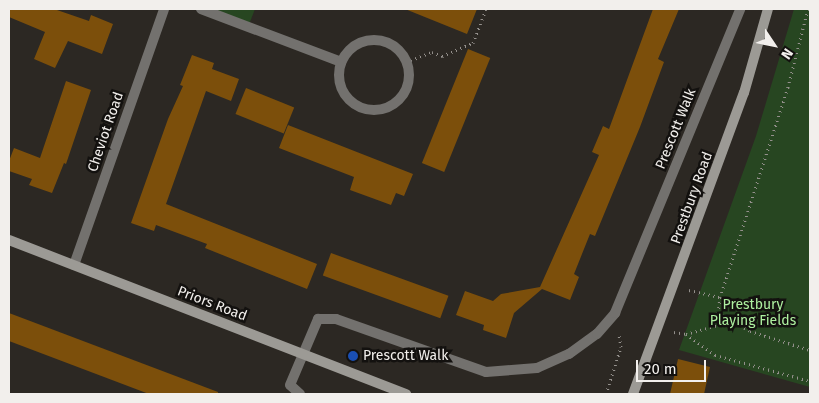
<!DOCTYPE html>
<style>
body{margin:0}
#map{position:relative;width:819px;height:403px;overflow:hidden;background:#2c2823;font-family:"Fira Sans",sans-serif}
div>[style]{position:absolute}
.green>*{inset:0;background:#274621}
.building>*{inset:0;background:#7c4f0b;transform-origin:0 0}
.path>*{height:3px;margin-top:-1.5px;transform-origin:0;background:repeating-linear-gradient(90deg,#94908c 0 1px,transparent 0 5px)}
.street>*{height:10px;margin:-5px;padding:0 5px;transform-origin:5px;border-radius:5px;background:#73716e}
.street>.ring{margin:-5px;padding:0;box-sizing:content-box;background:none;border:10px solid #73716e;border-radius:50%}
.secondary>*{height:10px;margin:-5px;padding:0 5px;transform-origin:5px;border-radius:5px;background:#9c9a95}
.dots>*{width:14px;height:14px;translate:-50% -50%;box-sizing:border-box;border:2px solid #13110f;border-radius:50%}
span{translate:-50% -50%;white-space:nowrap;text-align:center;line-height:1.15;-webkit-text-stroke:5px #13110f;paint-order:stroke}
.street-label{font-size:14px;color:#f2efec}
.park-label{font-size:14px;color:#adef9f}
.poi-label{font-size:14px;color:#f2efec}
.left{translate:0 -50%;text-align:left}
.frame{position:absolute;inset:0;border:10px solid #f2efec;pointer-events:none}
.north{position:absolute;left:749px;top:20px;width:50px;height:50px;-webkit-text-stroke:4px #13110f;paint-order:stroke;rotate:124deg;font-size:14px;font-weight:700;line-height:20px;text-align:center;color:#f2efec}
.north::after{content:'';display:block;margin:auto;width:18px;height:22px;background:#f2efec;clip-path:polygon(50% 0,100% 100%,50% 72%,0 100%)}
.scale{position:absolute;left:636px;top:360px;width:70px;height:22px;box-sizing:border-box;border:2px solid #f2efec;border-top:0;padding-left:6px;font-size:15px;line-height:18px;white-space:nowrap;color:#f2efec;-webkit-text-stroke:4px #13110f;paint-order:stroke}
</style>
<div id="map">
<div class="green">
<i style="clip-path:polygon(201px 9px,255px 9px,248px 27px)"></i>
<i style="clip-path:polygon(794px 9px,810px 9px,810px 387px,679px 350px,756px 136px)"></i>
</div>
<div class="building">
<i style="clip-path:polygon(9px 9px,54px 9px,89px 21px,91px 15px,113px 24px,102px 54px,68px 41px,55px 68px,34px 59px,45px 32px,9px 17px)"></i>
<i style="clip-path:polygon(405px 9px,477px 9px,467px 34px)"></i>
<i style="clip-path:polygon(653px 9px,679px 9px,658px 59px,664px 62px,640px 127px,595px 236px,590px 234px,574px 274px,579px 277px,570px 300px,542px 289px,514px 313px,506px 338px,483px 330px,484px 325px,456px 315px,465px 291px,493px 301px,501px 294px,540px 287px,599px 155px,592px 152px,603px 126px,609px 129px)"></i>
<i style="left:468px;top:49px;width:24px;height:123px;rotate:22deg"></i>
<i style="clip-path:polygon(192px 55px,214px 63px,212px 69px,239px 79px,231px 101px,206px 91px,166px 204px,317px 264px,307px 289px,205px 248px,207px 244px,156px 225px,154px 231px,131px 223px,168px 119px,183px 86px,180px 85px)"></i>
<i style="clip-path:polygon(66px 81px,91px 90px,66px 164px,64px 163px,52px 193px,29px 185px,32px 179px,9px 171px,9px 161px,14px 148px,40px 158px)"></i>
<i style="left:246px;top:88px;width:52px;height:28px;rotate:22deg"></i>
<i style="clip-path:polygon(288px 125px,413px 174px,404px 196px,396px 193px,391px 205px,372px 198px,350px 190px,354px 177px,279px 148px)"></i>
<i style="left:331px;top:253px;width:125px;height:24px;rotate:20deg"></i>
<i style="clip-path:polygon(9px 313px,218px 392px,218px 394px,149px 394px,9px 341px)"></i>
<i style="clip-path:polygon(678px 359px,710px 367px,704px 394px,670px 394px)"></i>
</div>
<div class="path">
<i style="left:808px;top:9px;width:81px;rotate:104.4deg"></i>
<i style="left:788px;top:87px;width:221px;rotate:107.9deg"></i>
<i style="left:720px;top:297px;width:16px;rotate:97deg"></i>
<i style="left:718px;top:313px;width:37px;rotate:29deg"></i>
<i style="left:750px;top:331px;width:63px;rotate:17.6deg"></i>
<i style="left:406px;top:62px;width:28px;rotate:-21deg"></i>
<i style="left:432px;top:52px;width:11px;rotate:22deg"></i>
<i style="left:442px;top:56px;width:34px;rotate:-23deg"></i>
<i style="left:473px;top:43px;width:36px;rotate:-69deg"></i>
<i style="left:689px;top:290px;width:32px;rotate:13deg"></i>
<i style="left:674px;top:332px;width:12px;rotate:9deg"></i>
<i style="left:686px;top:334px;width:36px;rotate:36deg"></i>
<i style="left:715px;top:355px;width:98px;rotate:15.3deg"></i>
<i style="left:686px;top:334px;width:45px;rotate:-15.6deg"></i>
<i style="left:606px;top:394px;width:49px;rotate:-72.3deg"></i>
<i style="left:621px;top:347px;width:13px;rotate:-99deg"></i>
</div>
<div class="street">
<i style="left:201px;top:9px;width:150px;rotate:20.7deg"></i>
<i class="ring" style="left:339px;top:40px;width:60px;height:60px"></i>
<i style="left:74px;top:265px;width:271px;rotate:-70.6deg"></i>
<i style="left:300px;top:394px;width:13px;rotate:-138deg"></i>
<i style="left:290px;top:385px;width:72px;rotate:-67deg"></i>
<i style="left:318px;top:319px;width:18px"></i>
<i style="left:336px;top:319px;width:159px;rotate:19.5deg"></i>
<i style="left:486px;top:372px;width:51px;rotate:-4.5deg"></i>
<i style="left:537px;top:368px;width:35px;rotate:-24deg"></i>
<i style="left:569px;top:354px;width:34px;rotate:-36deg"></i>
<i style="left:597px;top:334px;width:28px;rotate:-49deg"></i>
<i style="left:615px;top:313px;width:329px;rotate:-67.6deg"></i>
</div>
<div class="secondary">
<i style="left:9px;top:240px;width:426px;rotate:21.2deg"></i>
<i style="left:633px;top:394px;width:321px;rotate:-69.8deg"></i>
<i style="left:744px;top:93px;width:87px;rotate:-74.1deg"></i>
</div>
<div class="dots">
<i style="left:353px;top:356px;background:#1a4fb4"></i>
</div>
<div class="street-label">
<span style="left:676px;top:129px;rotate:-68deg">Prescott Walk</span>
<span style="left:106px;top:132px;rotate:-71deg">Cheviot Road</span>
<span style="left:692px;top:198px;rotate:-70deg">Prestbury Road</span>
<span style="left:212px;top:304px;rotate:21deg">Priors Road</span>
</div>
<div class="park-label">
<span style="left:753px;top:313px">Prestbury<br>Playing Fields</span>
</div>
<div class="poi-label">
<span class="left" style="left:363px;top:356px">Prescott Walk</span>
</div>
<div class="frame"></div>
<div class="north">N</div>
<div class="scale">20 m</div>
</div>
